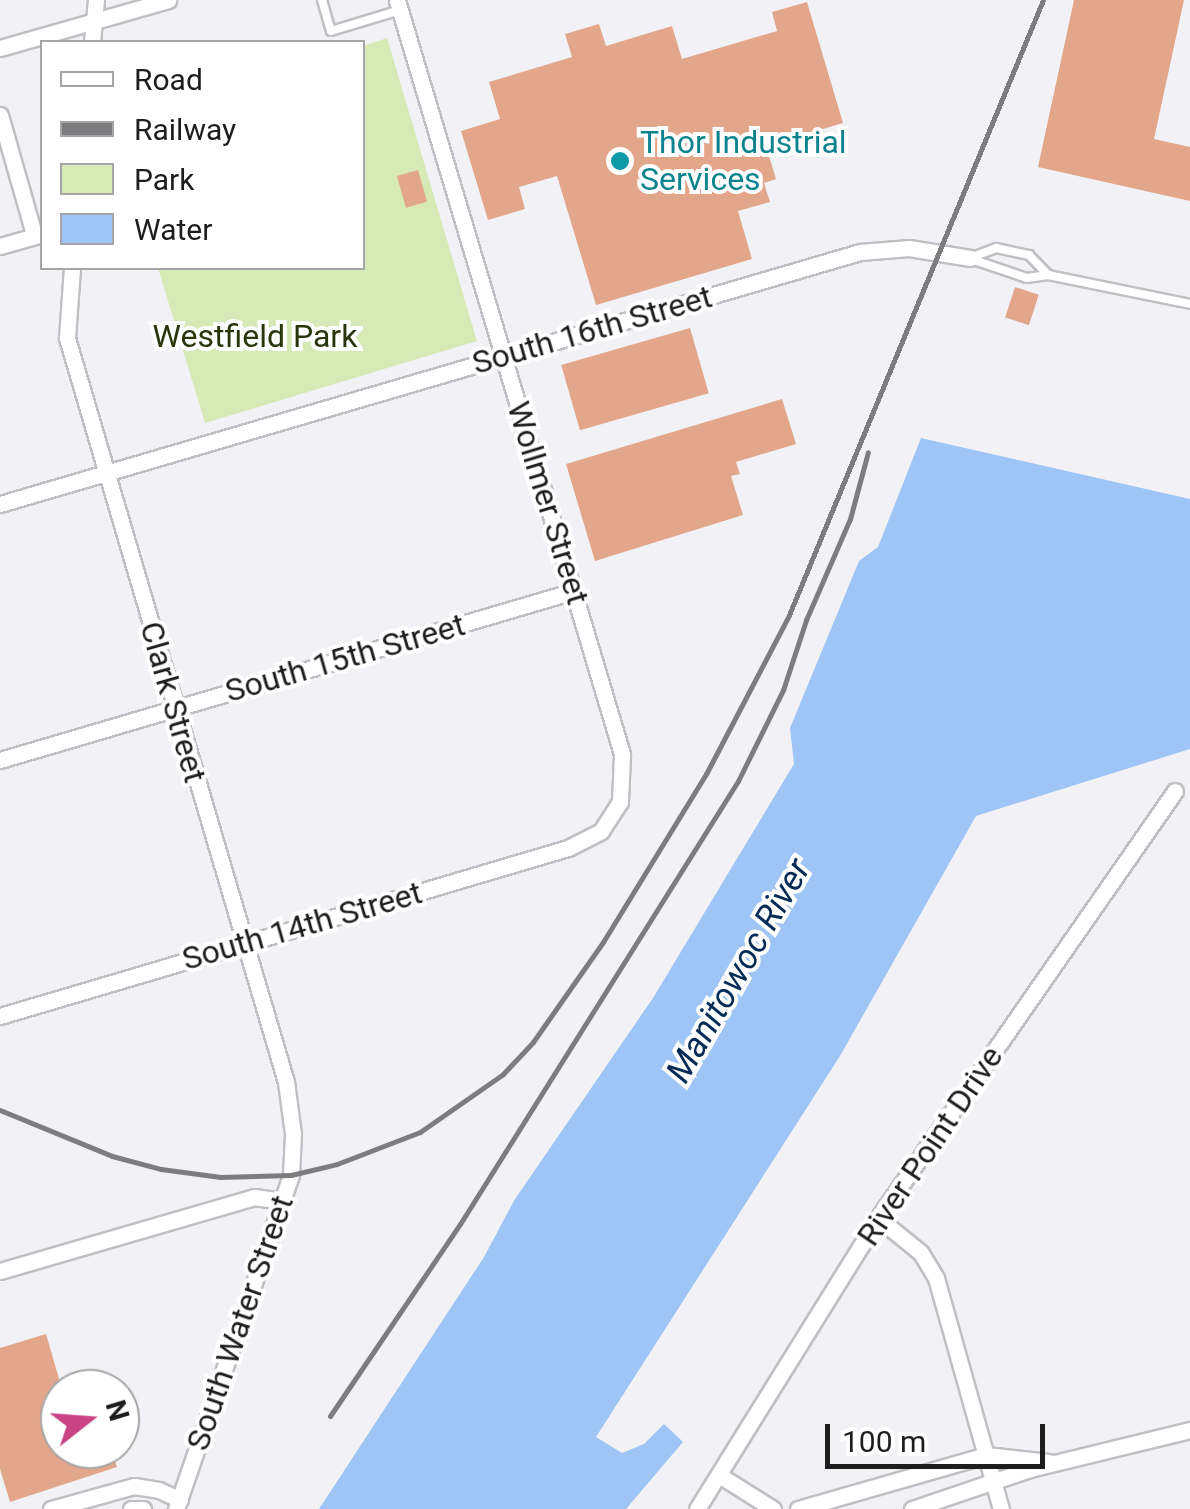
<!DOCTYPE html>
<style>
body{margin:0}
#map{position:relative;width:1190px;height:1509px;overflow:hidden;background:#f2f2f6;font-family:Roboto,sans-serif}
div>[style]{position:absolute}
.green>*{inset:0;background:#d7e9b7}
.water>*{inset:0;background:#9ec5f5}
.building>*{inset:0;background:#e2a68b;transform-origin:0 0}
.roads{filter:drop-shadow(2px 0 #c0c0c4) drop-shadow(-2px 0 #c0c0c4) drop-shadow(0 2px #c0c0c4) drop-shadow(0 -2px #c0c0c4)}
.service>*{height:8px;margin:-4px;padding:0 4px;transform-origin:4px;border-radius:4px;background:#fff}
.minor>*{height:15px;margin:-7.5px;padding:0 7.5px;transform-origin:7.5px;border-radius:7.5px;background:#fff}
.rail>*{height:5px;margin:-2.5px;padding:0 2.5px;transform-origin:2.5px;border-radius:2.5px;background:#7d7d7f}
.dots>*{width:28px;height:28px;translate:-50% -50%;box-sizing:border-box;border:5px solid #fff;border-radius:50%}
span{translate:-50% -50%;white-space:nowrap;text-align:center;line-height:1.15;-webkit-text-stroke:8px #fff;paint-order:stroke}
.culture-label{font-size:32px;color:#0d838f}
.left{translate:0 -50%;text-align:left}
.street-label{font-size:32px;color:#1d1d1e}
.park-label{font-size:32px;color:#29350a}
.water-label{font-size:35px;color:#022b55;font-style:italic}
.legend{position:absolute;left:40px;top:40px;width:325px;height:230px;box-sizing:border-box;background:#fff;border:2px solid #a5a5a5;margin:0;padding:12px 18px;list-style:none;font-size:30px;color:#1d1d1e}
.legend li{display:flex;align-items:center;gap:20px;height:50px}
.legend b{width:50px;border:2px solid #a5a5a5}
.north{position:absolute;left:40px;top:1369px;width:100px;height:100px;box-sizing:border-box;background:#fff;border:2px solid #a5a5a5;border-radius:50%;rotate:73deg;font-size:28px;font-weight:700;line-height:40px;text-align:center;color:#1d1d1e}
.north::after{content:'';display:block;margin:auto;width:35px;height:45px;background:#ca4384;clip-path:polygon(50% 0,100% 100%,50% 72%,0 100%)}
.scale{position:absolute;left:825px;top:1424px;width:220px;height:45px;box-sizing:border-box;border:5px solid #1d1d1e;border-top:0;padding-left:12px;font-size:30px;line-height:35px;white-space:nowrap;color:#1d1d1e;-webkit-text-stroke:8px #fff;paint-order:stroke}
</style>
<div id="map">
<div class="green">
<i style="clip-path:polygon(387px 38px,477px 341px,205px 423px,158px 268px,362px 268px,363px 46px)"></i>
</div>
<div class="water">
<i style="clip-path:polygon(921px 438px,1190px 499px,1190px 749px,976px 816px,840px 1056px,596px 1437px,622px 1453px,644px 1444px,664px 1424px,683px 1442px,626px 1509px,319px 1509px,484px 1257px,515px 1199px,653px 998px,794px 764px,790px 728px,859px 561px,878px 547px)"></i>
</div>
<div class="building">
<i style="clip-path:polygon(1074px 0,1184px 0,1154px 139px,1190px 147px,1190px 201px,1038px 167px)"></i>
<i style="clip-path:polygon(807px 2px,843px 123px,766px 146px,776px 179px,764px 183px,770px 202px,738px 211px,752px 259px,596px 305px,557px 176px,519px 187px,525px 209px,488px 220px,461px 131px,500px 119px,489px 82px,572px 57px,565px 34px,599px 24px,606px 46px,672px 26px,682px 59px,777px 31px,772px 12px)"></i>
<i style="left:418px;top:170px;width:33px;height:22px;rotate:74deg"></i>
<i style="left:1015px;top:287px;width:25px;height:32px;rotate:18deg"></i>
<i style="left:690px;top:328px;width:68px;height:134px;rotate:74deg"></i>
<i style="clip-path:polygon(782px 399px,796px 444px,736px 462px,740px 474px,731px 476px,743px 515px,595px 561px,566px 464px)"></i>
<i style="clip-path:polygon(46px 1334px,62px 1389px,60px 1449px,111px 1449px,117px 1467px,10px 1502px,0 1469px,0 1348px)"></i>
</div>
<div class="roads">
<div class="service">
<i style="left:322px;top:0;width:32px;rotate:74deg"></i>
<i style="left:331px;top:31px;width:72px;rotate:-16.9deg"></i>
<i style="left:970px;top:258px;width:28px;rotate:-21deg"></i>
<i style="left:996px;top:248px;width:34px;rotate:12deg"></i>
<i style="left:1029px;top:255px;width:28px;rotate:46deg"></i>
<i style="left:971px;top:259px;width:59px;rotate:18.7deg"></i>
<i style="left:1027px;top:278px;width:21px;rotate:-8deg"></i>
<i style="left:1048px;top:275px;width:145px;rotate:11.5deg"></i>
</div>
<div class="minor">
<i style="left:92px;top:42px;width:42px;rotate:-84.6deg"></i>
<i style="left:0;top:48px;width:175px;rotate:-15.9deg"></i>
<i style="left:0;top:115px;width:124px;rotate:74.1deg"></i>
<i style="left:0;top:246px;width:44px;rotate:-15.9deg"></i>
<i style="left:72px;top:268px;width:70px;rotate:94.1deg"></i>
<i style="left:67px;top:338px;width:776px;rotate:73.6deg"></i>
<i style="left:286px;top:1082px;width:52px;rotate:82.3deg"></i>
<i style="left:293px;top:1134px;width:41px;rotate:92.8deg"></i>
<i style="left:291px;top:1175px;width:353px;rotate:109deg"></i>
<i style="left:0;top:504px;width:896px;rotate:-16.33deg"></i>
<i style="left:860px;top:252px;width:49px;rotate:-4.7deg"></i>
<i style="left:909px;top:248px;width:62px;rotate:9.3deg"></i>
<i style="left:0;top:760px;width:598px;rotate:-16.41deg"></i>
<i style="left:0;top:1016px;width:592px;rotate:-16.48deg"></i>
<i style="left:568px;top:848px;width:37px;rotate:-27deg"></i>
<i style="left:601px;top:831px;width:35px;rotate:-57deg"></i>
<i style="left:620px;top:802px;width:48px;rotate:-87.6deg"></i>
<i style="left:622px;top:754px;width:787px;rotate:-106.62deg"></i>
<i style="left:878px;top:1218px;width:55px;rotate:39.1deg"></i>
<i style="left:921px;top:1253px;width:29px;rotate:59deg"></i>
<i style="left:936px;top:1278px;width:240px;rotate:74.3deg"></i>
<i style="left:0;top:1271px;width:265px;rotate:-16.2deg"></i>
<i style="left:254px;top:1197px;width:27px;rotate:8deg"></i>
<i style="left:719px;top:1475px;width:64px;rotate:32.2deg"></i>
<i style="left:51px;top:1509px;width:86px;rotate:-15.5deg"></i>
<i style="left:134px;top:1486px;width:25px;rotate:9deg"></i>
<i style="left:159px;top:1490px;width:23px;rotate:25deg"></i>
<i style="left:131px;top:1509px;width:12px"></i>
<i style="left:697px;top:1509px;width:343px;rotate:-58.1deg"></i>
<i style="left:878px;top:1218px;width:520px;rotate:-55.18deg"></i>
<i style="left:798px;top:1509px;width:196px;rotate:-16deg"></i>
<i style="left:986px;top:1455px;width:63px;rotate:6.3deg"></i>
<i style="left:912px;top:1509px;width:125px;rotate:-18.7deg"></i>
<i style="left:1030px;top:1469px;width:165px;rotate:-13.7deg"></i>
</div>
</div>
<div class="rail">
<i style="left:0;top:1110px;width:121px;rotate:22.3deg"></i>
<i style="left:112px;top:1156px;width:51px;rotate:14.9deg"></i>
<i style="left:161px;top:1169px;width:60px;rotate:7.7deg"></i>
<i style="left:220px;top:1177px;width:71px;rotate:-1.6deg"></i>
<i style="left:291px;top:1175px;width:47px;rotate:-13.4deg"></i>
<i style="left:337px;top:1164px;width:89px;rotate:-21.1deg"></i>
<i style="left:420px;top:1132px;width:101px;rotate:-34.9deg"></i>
<i style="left:503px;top:1074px;width:44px;rotate:-46.8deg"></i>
<i style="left:533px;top:1042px;width:122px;rotate:-55deg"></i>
<i style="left:603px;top:942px;width:197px;rotate:-58.5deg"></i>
<i style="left:706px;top:774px;width:179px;rotate:-62.4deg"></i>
<i style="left:789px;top:615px;width:665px;rotate:-67.56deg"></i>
<i style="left:330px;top:1416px;width:232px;rotate:-55.9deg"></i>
<i style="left:460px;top:1224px;width:523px;rotate:-57.89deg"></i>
<i style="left:738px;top:781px;width:102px;rotate:-63.7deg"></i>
<i style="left:783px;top:690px;width:74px;rotate:-71.8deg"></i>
<i style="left:806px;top:620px;width:110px;rotate:-66.5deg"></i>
<i style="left:850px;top:519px;width:69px;rotate:-75deg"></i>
</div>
<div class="dots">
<i style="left:620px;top:161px;background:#0f9aa8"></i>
</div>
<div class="culture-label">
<span class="left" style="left:640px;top:161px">Thor Industrial<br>Services</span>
</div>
<div class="street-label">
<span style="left:592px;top:330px;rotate:-16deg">South 16th Street</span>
<span style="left:548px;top:503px;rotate:73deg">Wollmer Street</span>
<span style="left:345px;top:658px;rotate:-16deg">South 15th Street</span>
<span style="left:173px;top:702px;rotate:74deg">Clark Street</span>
<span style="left:302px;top:926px;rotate:-16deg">South 14th Street</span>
<span style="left:930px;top:1146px;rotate:-56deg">River Point Drive</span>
<span style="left:240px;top:1323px;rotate:-71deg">South Water Street</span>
</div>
<div class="park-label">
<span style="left:255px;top:336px">Westfield Park</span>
</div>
<div class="water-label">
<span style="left:739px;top:971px;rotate:-60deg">Manitowoc River</span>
</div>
<ul class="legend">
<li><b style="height:12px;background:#fff"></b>Road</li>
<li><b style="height:12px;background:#7d7d7f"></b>Railway</li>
<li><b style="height:28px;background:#d7e9b7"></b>Park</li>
<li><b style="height:28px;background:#9ec5f5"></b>Water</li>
</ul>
<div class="north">N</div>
<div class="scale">100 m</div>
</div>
